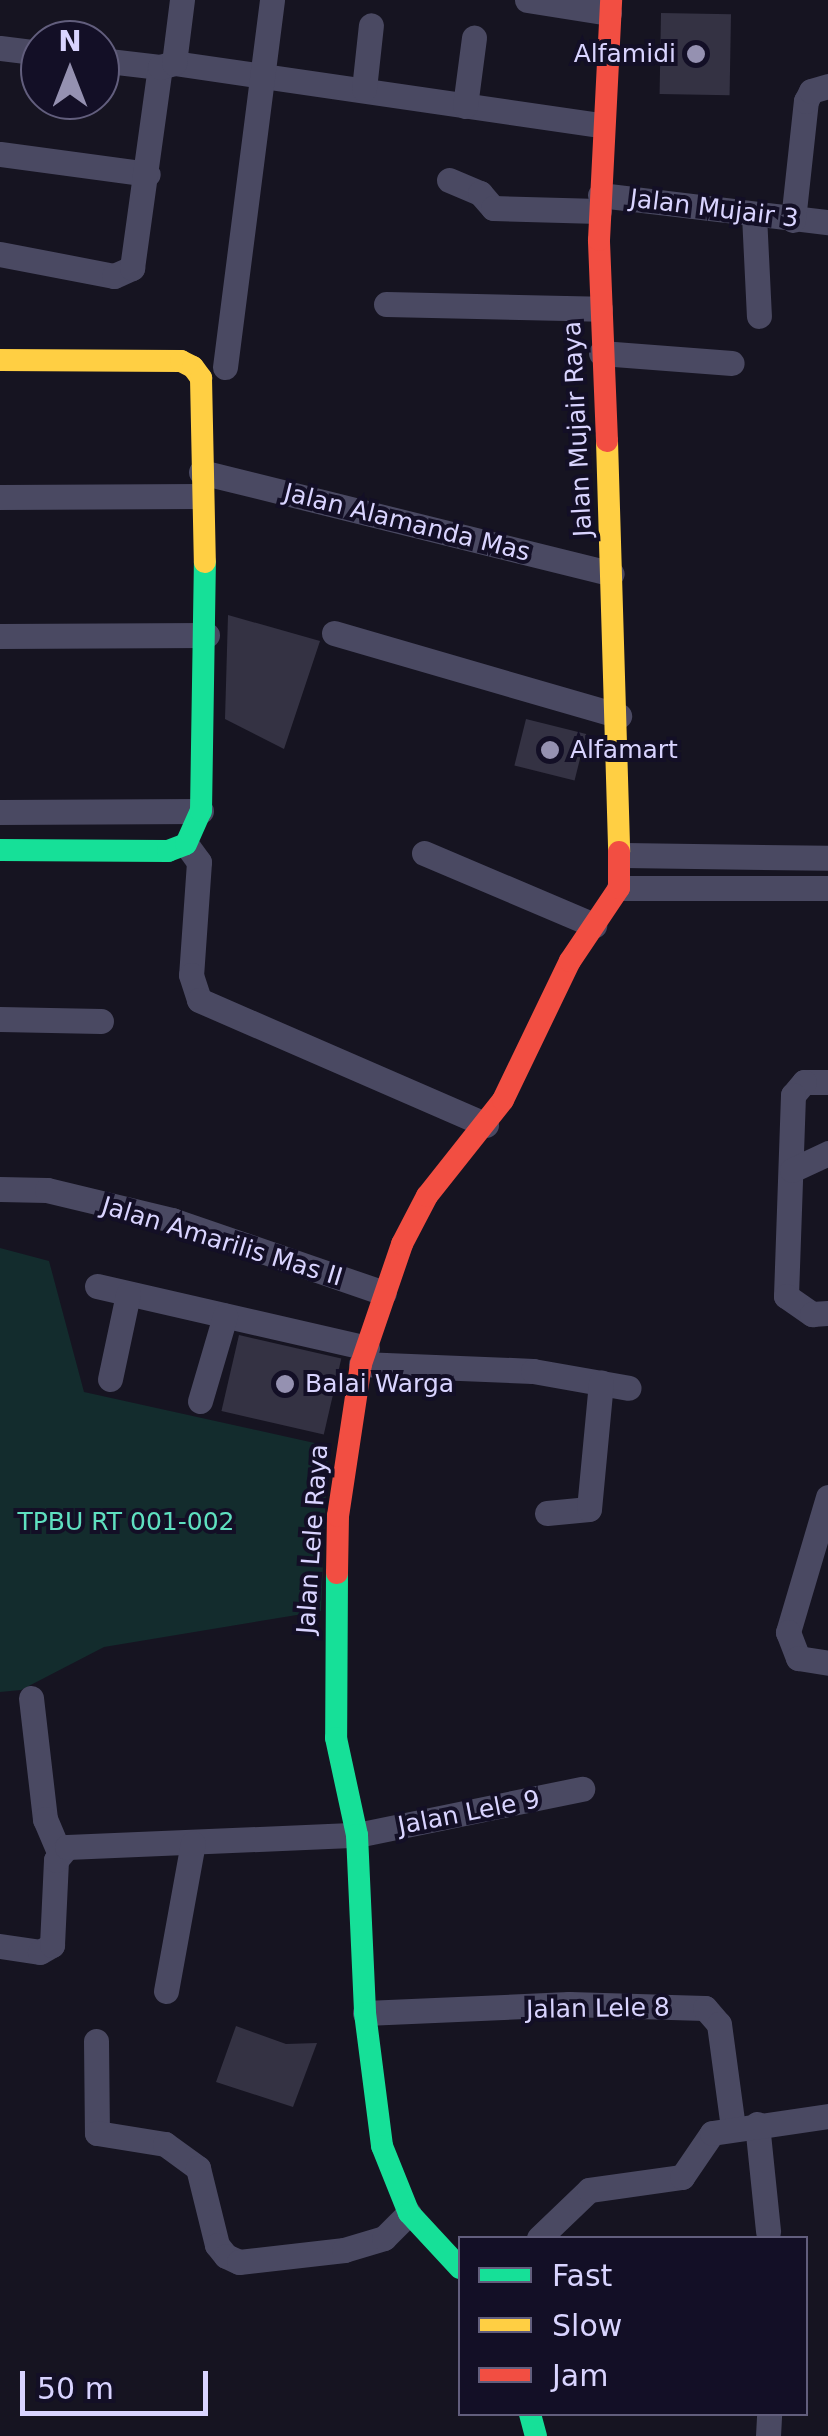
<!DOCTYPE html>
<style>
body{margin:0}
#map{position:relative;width:828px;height:2436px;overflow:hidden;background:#161421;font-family:"DejaVu Sans",sans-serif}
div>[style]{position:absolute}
.green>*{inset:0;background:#132c2d}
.building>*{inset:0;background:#343243;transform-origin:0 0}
.street>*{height:25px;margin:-12.5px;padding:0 12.5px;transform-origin:12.5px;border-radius:12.5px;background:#4a4962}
.fast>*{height:22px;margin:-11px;padding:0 11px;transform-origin:11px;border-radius:11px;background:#16e098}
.slow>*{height:22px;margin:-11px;padding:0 11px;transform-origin:11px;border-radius:11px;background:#ffcf43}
.jam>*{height:22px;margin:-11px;padding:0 11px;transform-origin:11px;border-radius:11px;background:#f24e42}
.dots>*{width:28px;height:28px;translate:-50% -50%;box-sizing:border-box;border:5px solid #130f26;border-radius:50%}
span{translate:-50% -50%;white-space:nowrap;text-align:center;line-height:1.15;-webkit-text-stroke:8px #130f26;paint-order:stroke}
.poi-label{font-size:25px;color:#d9d4ff}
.right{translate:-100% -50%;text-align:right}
.left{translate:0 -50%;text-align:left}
.street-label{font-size:25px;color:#d9d4ff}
.park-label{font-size:25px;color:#5fe0c0}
.legend{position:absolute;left:458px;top:2236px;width:350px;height:180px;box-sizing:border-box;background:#130f26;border:2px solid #625e7d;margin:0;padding:12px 18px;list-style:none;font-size:30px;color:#d9d4ff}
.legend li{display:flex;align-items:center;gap:20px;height:50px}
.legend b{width:50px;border:2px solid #625e7d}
.north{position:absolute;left:20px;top:20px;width:100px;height:100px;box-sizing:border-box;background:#130f26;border:2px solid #625e7d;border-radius:50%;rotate:0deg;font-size:28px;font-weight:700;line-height:40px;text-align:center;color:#d9d4ff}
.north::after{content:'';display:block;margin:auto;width:35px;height:45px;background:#9591b1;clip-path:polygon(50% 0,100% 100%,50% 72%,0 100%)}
.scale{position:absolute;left:20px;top:2371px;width:188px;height:45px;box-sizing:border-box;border:5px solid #d9d4ff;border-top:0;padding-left:12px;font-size:30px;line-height:35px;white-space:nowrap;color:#d9d4ff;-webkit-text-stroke:8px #130f26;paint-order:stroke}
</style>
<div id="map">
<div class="green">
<i style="clip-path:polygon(0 1248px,49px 1261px,84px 1392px,328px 1446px,321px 1611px,104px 1647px,21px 1690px,0 1692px)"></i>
</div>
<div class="building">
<i style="left:661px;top:13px;width:70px;height:81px;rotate:1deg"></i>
<i style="clip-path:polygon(228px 615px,320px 641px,284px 749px,225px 719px)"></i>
<i style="left:526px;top:719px;width:62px;height:48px;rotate:14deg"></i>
<i style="left:239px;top:1335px;width:105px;height:78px;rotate:13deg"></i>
<i style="clip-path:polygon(236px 2026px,286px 2044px,317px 2043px,293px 2107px,216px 2082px)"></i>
</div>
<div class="street">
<i style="left:527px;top:0;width:83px;rotate:9deg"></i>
<i style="left:0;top:48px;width:40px;rotate:7.1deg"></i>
<i style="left:100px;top:60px;width:60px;rotate:6.7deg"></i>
<i style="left:174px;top:63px;width:431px;rotate:8.3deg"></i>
<i style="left:364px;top:89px;width:64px;rotate:-83.8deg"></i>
<i style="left:465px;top:106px;width:69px;rotate:-82.5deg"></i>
<i style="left:0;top:154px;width:149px;rotate:7.7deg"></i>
<i style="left:449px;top:180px;width:34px;rotate:23deg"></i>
<i style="left:480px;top:193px;width:20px;rotate:49deg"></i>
<i style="left:493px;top:208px;width:106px;rotate:1.6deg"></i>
<i style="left:600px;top:195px;width:230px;rotate:6.8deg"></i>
<i style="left:754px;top:215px;width:101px;rotate:87.2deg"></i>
<i style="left:793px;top:220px;width:120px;rotate:-83.8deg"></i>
<i style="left:806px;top:101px;width:11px;rotate:-63deg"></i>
<i style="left:811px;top:91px;width:18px;rotate:-16deg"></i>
<i style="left:0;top:254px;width:116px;rotate:10.9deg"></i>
<i style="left:114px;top:276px;width:20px;rotate:-24deg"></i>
<i style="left:132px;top:268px;width:203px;rotate:-82.1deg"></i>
<i style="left:160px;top:67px;width:15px;rotate:-16deg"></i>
<i style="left:174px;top:63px;width:64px;rotate:-82.8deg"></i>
<i style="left:386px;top:304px;width:214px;rotate:1.3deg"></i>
<i style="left:601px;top:353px;width:131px;rotate:4.4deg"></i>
<i style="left:225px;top:367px;width:370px;rotate:-82.7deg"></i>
<i style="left:201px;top:472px;width:423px;rotate:13.9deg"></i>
<i style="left:0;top:497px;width:200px;rotate:-0.3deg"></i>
<i style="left:334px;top:633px;width:297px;rotate:16.2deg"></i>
<i style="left:0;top:636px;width:207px;rotate:-0.3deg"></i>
<i style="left:0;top:812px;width:201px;rotate:-0.3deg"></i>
<i style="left:186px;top:844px;width:22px;rotate:54deg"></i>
<i style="left:199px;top:862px;width:113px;rotate:94deg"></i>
<i style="left:191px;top:975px;width:26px;rotate:72deg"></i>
<i style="left:199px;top:1000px;width:313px;rotate:23.5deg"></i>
<i style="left:424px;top:853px;width:185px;rotate:23deg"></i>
<i style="left:624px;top:855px;width:204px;rotate:0.8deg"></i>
<i style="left:619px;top:888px;width:209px"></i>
<i style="left:0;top:1019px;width:101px;rotate:1.1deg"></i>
<i style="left:828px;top:1082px;width:24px;rotate:180deg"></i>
<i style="left:804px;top:1082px;width:17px;rotate:130deg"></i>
<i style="left:793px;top:1095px;width:201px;rotate:92deg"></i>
<i style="left:786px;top:1296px;width:32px;rotate:35deg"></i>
<i style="left:812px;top:1314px;width:16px;rotate:-4deg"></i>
<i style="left:792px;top:1170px;width:40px;rotate:-25deg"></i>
<i style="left:0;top:1189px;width:47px;rotate:1.2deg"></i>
<i style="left:47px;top:1190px;width:129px;rotate:13.5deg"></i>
<i style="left:172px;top:1220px;width:224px;rotate:19deg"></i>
<i style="left:97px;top:1286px;width:277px;rotate:12.9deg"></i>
<i style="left:361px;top:1364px;width:172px;rotate:2.3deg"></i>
<i style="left:533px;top:1371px;width:97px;rotate:10deg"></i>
<i style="left:110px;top:1379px;width:87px;rotate:-78deg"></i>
<i style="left:200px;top:1401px;width:89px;rotate:-73.6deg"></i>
<i style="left:828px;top:1497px;width:141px;rotate:106.5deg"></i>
<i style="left:788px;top:1632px;width:28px;rotate:69deg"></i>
<i style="left:798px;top:1658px;width:30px;rotate:9deg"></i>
<i style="left:547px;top:1513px;width:42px;rotate:-5.4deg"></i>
<i style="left:589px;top:1509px;width:127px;rotate:-84.6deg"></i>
<i style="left:31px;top:1698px;width:122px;rotate:83.4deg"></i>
<i style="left:45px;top:1819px;width:36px;rotate:67deg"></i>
<i style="left:0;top:1946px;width:40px;rotate:8.5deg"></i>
<i style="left:40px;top:1952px;width:14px;rotate:-30deg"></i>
<i style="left:52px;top:1945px;width:85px;rotate:-87.3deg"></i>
<i style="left:56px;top:1860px;width:17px;rotate:-50deg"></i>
<i style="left:67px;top:1847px;width:290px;rotate:-2.4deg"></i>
<i style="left:357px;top:1835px;width:230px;rotate:-11.6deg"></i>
<i style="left:166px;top:1991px;width:150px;rotate:-79.7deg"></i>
<i style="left:365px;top:2013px;width:204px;rotate:-2.5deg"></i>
<i style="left:569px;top:2004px;width:136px;rotate:1.7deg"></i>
<i style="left:705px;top:2008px;width:21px;rotate:49deg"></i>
<i style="left:719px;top:2024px;width:104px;rotate:82.3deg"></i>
<i style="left:96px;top:2041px;width:92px;rotate:89.4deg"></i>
<i style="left:97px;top:2133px;width:69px;rotate:9.2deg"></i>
<i style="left:165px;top:2144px;width:41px;rotate:36deg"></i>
<i style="left:198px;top:2168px;width:79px;rotate:76.1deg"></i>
<i style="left:217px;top:2245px;width:14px;rotate:51deg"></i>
<i style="left:226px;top:2256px;width:14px;rotate:25deg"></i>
<i style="left:239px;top:2262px;width:106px;rotate:-6.5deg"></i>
<i style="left:344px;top:2250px;width:42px;rotate:-16.7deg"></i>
<i style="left:384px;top:2238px;width:35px;rotate:-45deg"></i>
<i style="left:757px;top:2124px;width:108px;rotate:84.1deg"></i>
<i style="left:539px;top:2238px;width:69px;rotate:-43.8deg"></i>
<i style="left:589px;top:2190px;width:94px;rotate:-8deg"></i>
<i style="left:682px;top:2177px;width:53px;rotate:-55.7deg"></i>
<i style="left:712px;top:2133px;width:117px;rotate:-8.3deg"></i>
<i style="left:768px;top:2436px;width:22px;rotate:-87deg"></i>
</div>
<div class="fast">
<i style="left:0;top:850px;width:168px;rotate:0.3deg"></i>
<i style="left:168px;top:851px;width:19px;rotate:-21deg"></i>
<i style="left:186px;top:844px;width:36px;rotate:-66deg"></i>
<i style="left:201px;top:811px;width:249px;rotate:-89.1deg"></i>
<i style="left:337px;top:1573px;width:165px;rotate:90.3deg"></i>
<i style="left:336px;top:1738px;width:99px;rotate:77.8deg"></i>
<i style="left:357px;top:1835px;width:178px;rotate:87.4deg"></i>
<i style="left:365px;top:2013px;width:134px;rotate:82.7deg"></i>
<i style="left:382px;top:2146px;width:72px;rotate:68.1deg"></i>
<i style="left:409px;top:2213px;width:75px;rotate:47.2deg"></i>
<i style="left:530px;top:2414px;width:23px;rotate:75deg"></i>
</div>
<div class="slow">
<i style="left:0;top:360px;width:181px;rotate:0.3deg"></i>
<i style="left:181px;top:361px;width:13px;rotate:27deg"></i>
<i style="left:193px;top:367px;width:14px;rotate:54deg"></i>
<i style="left:201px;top:378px;width:184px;rotate:88.8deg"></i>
<i style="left:607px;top:441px;width:411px;rotate:88.3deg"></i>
</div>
<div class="jam">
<i style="left:607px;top:441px;width:201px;rotate:-92.3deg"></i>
<i style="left:599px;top:240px;width:240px;rotate:-87.1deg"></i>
<i style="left:337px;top:1573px;width:57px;rotate:-89deg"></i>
<i style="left:338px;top:1516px;width:154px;rotate:-81.4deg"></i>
<i style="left:361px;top:1364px;width:127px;rotate:-71.1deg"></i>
<i style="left:402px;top:1244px;width:54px;rotate:-62.5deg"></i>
<i style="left:427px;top:1196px;width:122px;rotate:-51.6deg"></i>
<i style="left:503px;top:1100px;width:154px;rotate:-64.3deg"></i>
<i style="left:570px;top:961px;width:88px;rotate:-56.1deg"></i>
<i style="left:619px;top:888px;width:36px;rotate:-90deg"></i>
</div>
<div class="dots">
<i style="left:696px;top:54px;background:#9591b1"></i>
<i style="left:550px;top:750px;background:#9591b1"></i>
<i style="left:285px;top:1384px;background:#9591b1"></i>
</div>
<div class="poi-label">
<span class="right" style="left:676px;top:54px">Alfamidi</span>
<span class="left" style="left:570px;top:750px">Alfamart</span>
<span class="left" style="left:305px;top:1384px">Balai Warga</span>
</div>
<div class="street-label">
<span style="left:714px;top:209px;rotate:7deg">Jalan Mujair 3</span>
<span style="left:578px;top:429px;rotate:-93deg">Jalan Mujair Raya</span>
<span style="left:407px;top:523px;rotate:14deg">Jalan Alamanda Mas</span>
<span style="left:222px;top:1242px;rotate:17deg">Jalan Amarilis Mas II</span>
<span style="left:313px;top:1539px;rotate:-86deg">Jalan Lele Raya</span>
<span style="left:469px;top:1813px;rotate:-11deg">Jalan Lele 9</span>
<span style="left:598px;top:2009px;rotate:-1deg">Jalan Lele 8</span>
</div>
<div class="park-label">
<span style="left:126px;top:1522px">TPBU RT 001-002</span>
</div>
<ul class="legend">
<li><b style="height:12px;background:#16e098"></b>Fast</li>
<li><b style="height:12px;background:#ffcf43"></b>Slow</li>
<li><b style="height:12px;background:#f24e42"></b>Jam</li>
</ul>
<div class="north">N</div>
<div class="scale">50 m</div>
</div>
